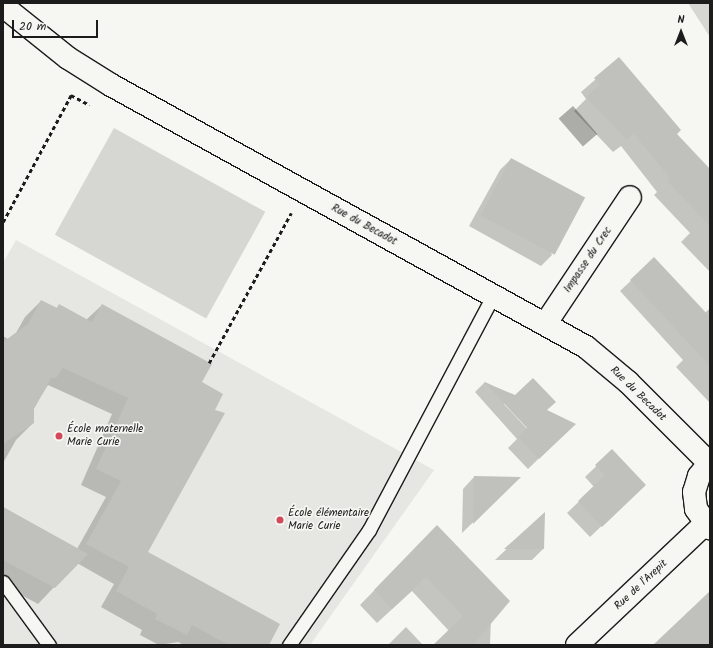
<!DOCTYPE html>
<meta charset="utf-8">
<style>
body{margin:0}
#map{position:relative;width:713px;height:648px;overflow:hidden;background:#f6f6f2;font-family:Kalam,sans-serif}
div>[style]{position:absolute}
.built>*{inset:0;background:#e6e6e2}
.green>*{inset:0;background:#d6d6d2;transform-origin:0 0}
.water>*{inset:0;background:#acaca9;transform-origin:0 0}
.shadow>*{inset:0;background:#0003}
.building>*{inset:0;background:#c0c0bd;transform-origin:0 0}
.path>*{height:2.5px;margin-top:-1.25px;transform-origin:0;background:repeating-linear-gradient(90deg,#1c1c1c 0 4px,transparent 0 7px)}
.roads{filter:drop-shadow(1px 0 #1c1c1c) drop-shadow(-1px 0 #1c1c1c) drop-shadow(0 1px #1c1c1c) drop-shadow(0 -1px #1c1c1c)}
.service>*{height:13px;margin:-6.5px;padding:0 6.5px;transform-origin:6.5px;border-radius:6.5px;background:#f6f6f2}
.minor>*{height:22px;margin:-11px;padding:0 11px;transform-origin:11px;border-radius:11px;background:#f6f6f2}
.dots>*{width:11px;height:11px;translate:-50% -50%;box-sizing:border-box;border:2px solid #f6f6f2;border-radius:50%}
span{translate:-50% -50%;white-space:nowrap;text-align:center;line-height:1.15;-webkit-text-stroke:3.5px #f6f6f2;paint-order:stroke}
.street-label{font-size:11px;color:#1c1c1c}
.poi-label{font-size:11px;color:#1c1c1c}
.left{translate:0 -50%;text-align:left}
.frame{position:absolute;inset:0;border:4px solid #1c1c1c;pointer-events:none}
.north{position:absolute;left:661px;top:12px;width:40px;height:40px;-webkit-text-stroke:3px #f6f6f2;paint-order:stroke;rotate:0deg;font-size:11px;font-weight:700;line-height:16px;text-align:center;color:#1c1c1c}
.north::after{content:'';display:block;margin:auto;width:14px;height:18px;background:#1c1c1c;clip-path:polygon(50% 0,100% 100%,50% 72%,0 100%)}
.scale{position:absolute;left:12px;top:20px;width:86px;height:18px;box-sizing:border-box;border:2px solid #1c1c1c;border-top:0;padding-left:5px;font-size:12px;line-height:14px;white-space:nowrap;color:#1c1c1c;-webkit-text-stroke:3px #f6f6f2;paint-order:stroke}
</style>
<div id="map">
<div class="built">
<i style="clip-path:polygon(16px 240px,434px 470px,310px 645px,3px 645px,3px 263px)"></i>
</div>
<div class="green">
<i style="clip-path:polygon(688px 3px,710px 3px,710px 37px)"></i>
<i style="left:114px;top:128px;width:173px;height:122px;rotate:29deg"></i>
</div>
<div class="water">
<i style="left:573px;top:106px;width:37px;height:19px;rotate:49deg"></i>
</div>
<div class="shadow">
<i style="clip-path:polygon(619px 59px,676px 134px,710px 170px,710px 272px,681px 242px,690px 233px,654px 195px,657px 192px,621px 146px,613px 152px,574px 111px,586px 99px,581px 92px)"></i>
<i style="clip-path:polygon(511px 159px,552px 255px,541px 266px,469px 226px,500px 170px)"></i>
<i style="clip-path:polygon(654px 259px,705px 313px,710px 308px,710px 403px,676px 367px,683px 360px,620px 291px)"></i>
<i style="clip-path:polygon(41px 301px,56px 309px,59px 305px,86px 320px,102px 305px,201px 383px,146px 552px,267px 645px,184px 645px,178px 642px,159px 645px,140px 635px,142px 630px,101px 607px,114px 584px,77px 563px,38px 604px,3px 585px,3px 507px,77px 549px,106px 497px,81px 485px,112px 414px,48px 385px,33px 409px,33px 423px,16px 440px,3px 463px,3px 336px,8px 339px,16px 333px,25px 317px)"></i>
<i style="clip-path:polygon(evenodd,485px 382px,546px 411px,564px 434px,528px 469px,508px 448px,517px 439px,475px 392px,485px 382px,506px 403px,531px 431px,530px 432px,504px 404px,506px 403px)"></i>
<i style="clip-path:polygon(612px 451px,633px 496px,590px 537px,567px 513px,594px 487px,585px 477px)"></i>
<i style="clip-path:polygon(474px 477px,519px 478px,462px 533px,463px 489px)"></i>
<i style="clip-path:polygon(543px 514px,543px 549px,532px 560px,495px 560px)"></i>
<i style="clip-path:polygon(437px 526px,491px 619px,490px 645px,434px 645px,449px 631px,412px 591px,377px 623px,360px 605px)"></i>
<i style="clip-path:polygon(406px 627px,423px 645px,388px 645px)"></i>
</div>
<div class="building">
<i style="clip-path:polygon(619px 57px,681px 130px,677px 134px,710px 169px,710px 226px,667px 181px,670px 178px,634px 134px,627px 140px,586px 97px,600px 85px,594px 78px)"></i>
<i style="left:511px;top:158px;width:84px;height:65px;rotate:28deg"></i>
<i style="clip-path:polygon(654px 257px,710px 317px,710px 366px,630px 280px)"></i>
<i style="clip-path:polygon(41px 300px,57px 308px,59px 304px,92px 322px,102px 304px,212px 364px,202px 382px,223px 394px,215px 410px,225px 413px,148px 552px,280px 624px,269px 645px,229px 645px,192px 625px,187px 635px,155px 619px,157px 614px,116px 591px,129px 567px,86px 544px,121px 481px,96px 469px,128px 398px,63px 368px,56px 378px,51px 378px,34px 409px,34px 423px,3px 444px,3px 342px,28px 324px)"></i>
<i style="clip-path:polygon(533px 378px,556px 402px,547px 410px,576px 424px,539px 459px,518px 437px,527px 428px,484px 382px,515px 395px)"></i>
<i style="clip-path:polygon(612px 449px,646px 485px,602px 527px,578px 501px,605px 475px,595px 465px)"></i>
<i style="clip-path:polygon(474px 476px,521px 477px,473px 524px)"></i>
<i style="clip-path:polygon(3px 507px,88px 554px,55px 588px,3px 560px)"></i>
<i style="clip-path:polygon(545px 512px,544px 549px,504px 549px)"></i>
<i style="clip-path:polygon(437px 525px,510px 601px,473px 645px,433px 645px,463px 616px,426px 577px,392px 609px,374px 590px)"></i>
<i style="clip-path:polygon(710px 591px,710px 645px,653px 645px)"></i>
</div>
<div class="path">
<i style="left:3px;top:222px;width:144px;rotate:-61.8deg"></i>
<i style="left:71px;top:95px;width:21px;rotate:28deg"></i>
<i style="left:209px;top:363px;width:171px;rotate:-61.3deg"></i>
</div>
<div class="roads">
<div class="service">
<i style="left:3px;top:582px;width:78px;rotate:53.9deg"></i>
<i style="left:289px;top:645px;width:140px;rotate:-55.2deg"></i>
<i style="left:369px;top:530px;width:265px;rotate:-62.1deg"></i>
</div>
<div class="minor">
<i style="left:3px;top:6px;width:83px;rotate:38.7deg"></i>
<i style="left:68px;top:58px;width:51px;rotate:32.1deg"></i>
<i style="left:111px;top:85px;width:542px;rotate:28.88deg"></i>
<i style="left:586px;top:347px;width:55px;rotate:39.8deg"></i>
<i style="left:628px;top:382px;width:115px;rotate:45deg"></i>
<i style="left:546px;top:323px;width:151px;rotate:-56.3deg"></i>
<i style="left:710px;top:462px;width:18px;rotate:128deg"></i>
<i style="left:699px;top:476px;width:17px;rotate:107deg"></i>
<i style="left:694px;top:492px;width:17px;rotate:83deg"></i>
<i style="left:696px;top:509px;width:24px;rotate:54deg"></i>
<i style="left:577px;top:645px;width:176px;rotate:-43.4deg"></i>
</div>
</div>
<div class="dots">
<i style="left:59px;top:436px;background:#d1495b"></i>
<i style="left:280px;top:520px;background:#d1495b"></i>
</div>
<div class="street-label">
<span style="left:364px;top:225px;rotate:29deg">Rue du Becadot</span>
<span style="left:588px;top:260px;rotate:-56deg">Impasse du Crec</span>
<span style="left:638px;top:394px;rotate:44deg">Rue du Becadot</span>
<span style="left:641px;top:585px;rotate:-43deg">Rue de l'Arepit</span>
</div>
<div class="poi-label">
<span class="left" style="left:67px;top:436px">École maternelle<br>Marie Curie</span>
<span class="left" style="left:288px;top:520px">École élémentaire<br>Marie Curie</span>
</div>
<div class="frame"></div>
<div class="north">N</div>
<div class="scale">20 m</div>
</div>
